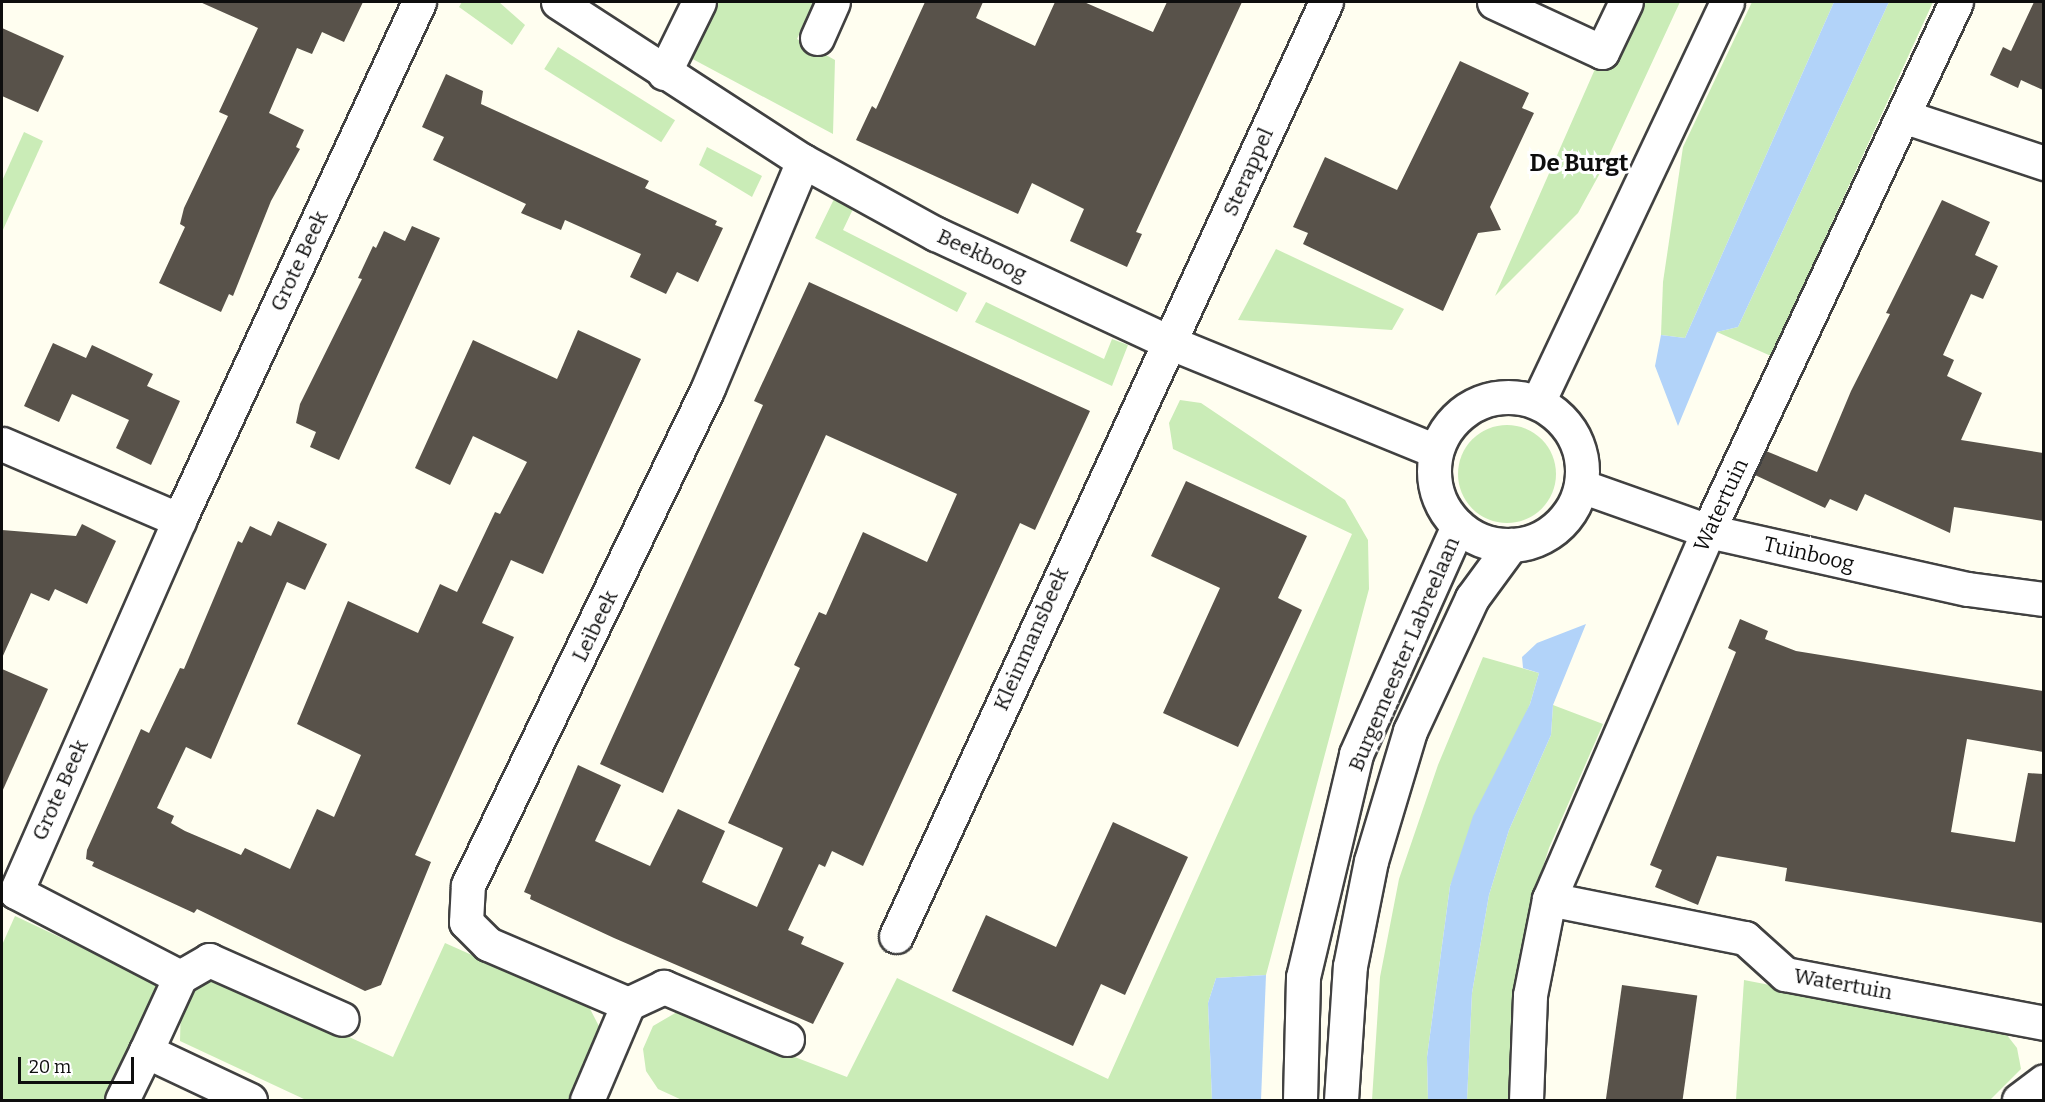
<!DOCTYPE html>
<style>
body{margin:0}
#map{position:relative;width:2045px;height:1102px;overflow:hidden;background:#fffef0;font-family:Bitter,serif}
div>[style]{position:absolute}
.green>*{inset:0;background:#caecb7;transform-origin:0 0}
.round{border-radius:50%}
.water>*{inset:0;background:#b2d3f9}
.building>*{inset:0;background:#58524a;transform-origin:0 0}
.roads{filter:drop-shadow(2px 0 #414141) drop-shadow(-2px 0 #414141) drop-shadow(0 2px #414141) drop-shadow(0 -2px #414141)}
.minor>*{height:33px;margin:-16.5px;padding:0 16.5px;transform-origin:16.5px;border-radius:16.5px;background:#fff}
.minor>.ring{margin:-16.5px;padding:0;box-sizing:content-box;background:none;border:33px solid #fff;border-radius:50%}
span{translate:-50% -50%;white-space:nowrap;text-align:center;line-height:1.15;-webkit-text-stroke:6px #fff;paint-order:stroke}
.street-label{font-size:21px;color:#0e0e0e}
.quarter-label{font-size:24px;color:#0e0e0e;font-weight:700}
.frame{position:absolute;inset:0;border:3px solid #0e0e0e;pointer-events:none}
.scale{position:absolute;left:18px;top:1057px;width:116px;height:27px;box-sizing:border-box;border:3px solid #0e0e0e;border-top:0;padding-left:8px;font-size:18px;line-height:21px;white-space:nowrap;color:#0e0e0e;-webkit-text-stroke:4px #fff;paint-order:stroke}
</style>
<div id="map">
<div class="green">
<i style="clip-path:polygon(462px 2px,499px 2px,525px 25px,512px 45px,459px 7px)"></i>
<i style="clip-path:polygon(716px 2px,814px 2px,797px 39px,835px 60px,833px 134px,687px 56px)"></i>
<i style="clip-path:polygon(1642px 2px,1680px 2px,1605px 164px,1578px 213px,1495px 296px,1595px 69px,1615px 60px)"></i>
<i style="clip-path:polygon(1752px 2px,1834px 2px,1685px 338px,1661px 335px,1663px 282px,1683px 147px)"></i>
<i style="clip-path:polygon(1889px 2px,1933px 2px,1771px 356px,1717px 332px,1738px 327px)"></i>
<i style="left:558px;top:47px;width:138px;height:26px;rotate:32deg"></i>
<i style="clip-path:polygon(24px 132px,43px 141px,2px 232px,2px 181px)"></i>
<i style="clip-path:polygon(707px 147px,762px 176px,752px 197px,699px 165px)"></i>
<i style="clip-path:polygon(834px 199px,853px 209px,843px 230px,967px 293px,957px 312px,815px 238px)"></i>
<i style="clip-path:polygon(1276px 249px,1404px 309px,1392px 330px,1238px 320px)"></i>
<i style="clip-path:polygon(986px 302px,1104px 359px,1112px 339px,1128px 345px,1112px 386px,975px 322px)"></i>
<i style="clip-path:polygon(1180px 400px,1201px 403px,1345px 500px,1368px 540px,1369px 589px,1266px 975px,1216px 978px,1208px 1003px,1212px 1100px,682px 1100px,658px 1089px,646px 1071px,643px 1049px,653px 1026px,677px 1012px,847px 1077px,897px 978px,1108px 1079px,1352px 534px,1173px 449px,1169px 423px)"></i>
<i class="round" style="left:1458px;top:425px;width:98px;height:98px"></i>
<i style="clip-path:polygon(1483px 657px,1539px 673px,1530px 704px,1450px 886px,1427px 1057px,1428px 1100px,1372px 1100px,1380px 977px,1399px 879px,1438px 765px)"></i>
<i style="clip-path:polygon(1553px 705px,1603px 724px,1549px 848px,1530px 908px,1515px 998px,1509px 1100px,1467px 1100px,1472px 993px,1489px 895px,1509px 830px,1551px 735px)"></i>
<i style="clip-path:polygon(15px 916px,159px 984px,104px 1100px,2px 1100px,2px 945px)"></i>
<i style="clip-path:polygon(445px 943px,589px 1007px,602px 1032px,569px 1100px,306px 1100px,180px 1041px,181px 1002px,202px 977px,226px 981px,393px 1057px)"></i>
<i style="clip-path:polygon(1744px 980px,2003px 1030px,2017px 1048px,2021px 1069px,1990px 1100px,1736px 1100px)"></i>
</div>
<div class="water">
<i style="clip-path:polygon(1834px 2px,1889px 2px,1738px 327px,1717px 332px,1678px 426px,1655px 366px,1661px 335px,1685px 338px)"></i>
<i style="clip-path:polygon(1586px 624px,1553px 705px,1551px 735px,1509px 830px,1489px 895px,1472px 993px,1467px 1100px,1428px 1100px,1427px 1057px,1450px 886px,1473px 816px,1530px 704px,1539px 673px,1523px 668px,1522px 657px,1537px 643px)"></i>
<i style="clip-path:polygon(1266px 975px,1261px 1100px,1212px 1100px,1208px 1003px,1216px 978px)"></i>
</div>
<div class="building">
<i style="clip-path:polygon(200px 2px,363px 2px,344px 42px,322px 32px,312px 54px,297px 48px,269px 113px,304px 130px,296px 147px,300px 149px,271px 201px,233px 296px,229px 294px,221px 312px,159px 283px,185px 227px,180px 224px,184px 208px,228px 116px,219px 112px,258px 28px)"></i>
<i style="clip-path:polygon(925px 2px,983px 2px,976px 18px,1035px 46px,1055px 2px,1084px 2px,1153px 32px,1167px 2px,1242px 2px,1136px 232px,1142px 234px,1127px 267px,1070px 241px,1084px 209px,1032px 183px,1018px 214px,856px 140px,872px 106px,876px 109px)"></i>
<i style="clip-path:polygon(2034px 2px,2043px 2px,2043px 90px,2021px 80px,2018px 88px,1990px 75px,2003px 47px,2011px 51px)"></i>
<i style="clip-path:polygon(2px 28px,64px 56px,38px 112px,2px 96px)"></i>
<i style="clip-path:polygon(1460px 61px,1529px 93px,1522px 108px,1534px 113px,1490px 207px,1501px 230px,1478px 233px,1443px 311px,1303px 244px,1308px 233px,1293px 227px,1325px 157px,1397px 190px)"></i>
<i style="clip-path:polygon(446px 74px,483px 91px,481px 104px,649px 181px,645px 188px,717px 221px,715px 225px,723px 228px,698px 282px,677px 272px,666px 294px,630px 277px,641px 254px,565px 220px,561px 230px,521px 213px,526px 204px,433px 160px,444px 137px,422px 127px)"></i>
<i style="clip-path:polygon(1942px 200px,1990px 222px,1975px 255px,1998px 266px,1983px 299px,1971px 294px,1943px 355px,1954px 360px,1947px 376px,1982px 393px,1961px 440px,2043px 453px,2043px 521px,1954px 507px,1950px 533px,1865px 494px,1857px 511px,1830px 499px,1825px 508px,1755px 475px,1766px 451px,1817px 472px,1851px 391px,1890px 314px,1886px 313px)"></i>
<i style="clip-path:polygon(412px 226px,440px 238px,339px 460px,310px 447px,316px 432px,296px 423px,300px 404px,362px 279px,358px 278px,373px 246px,376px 248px,384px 231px,405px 241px)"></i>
<i style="clip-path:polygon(809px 282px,1090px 411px,1035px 530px,1020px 523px,863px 866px,832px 851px,825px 867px,819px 864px,788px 930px,804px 937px,801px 944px,844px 963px,813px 1024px,614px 938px,530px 899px,531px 895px,524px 892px,578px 765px,621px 785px,595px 841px,650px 866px,678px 809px,725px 831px,702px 882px,757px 907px,783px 848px,728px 823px,800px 668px,794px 665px,819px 612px,826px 615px,863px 532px,927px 562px,957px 494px,826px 435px,663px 793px,600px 764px,763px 405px,754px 401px)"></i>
<i style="clip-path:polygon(578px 330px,641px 359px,543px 574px,511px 560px,482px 623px,514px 637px,415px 855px,431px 862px,381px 985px,365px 991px,197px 909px,194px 913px,92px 866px,94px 862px,86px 859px,87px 850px,141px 729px,149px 733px,180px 668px,184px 669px,238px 541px,242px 543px,250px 526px,271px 536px,278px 521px,327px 544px,305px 590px,287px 582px,211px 759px,186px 747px,157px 808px,174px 816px,171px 823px,185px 831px,241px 855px,245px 848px,290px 869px,317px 809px,334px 817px,361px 755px,297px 724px,348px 601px,418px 633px,440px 584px,457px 592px,495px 512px,500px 514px,527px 462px,473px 436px,450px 485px,415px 468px,473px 340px,557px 379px)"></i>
<i style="clip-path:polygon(53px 343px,86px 358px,92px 345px,153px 374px,147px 386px,180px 401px,151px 465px,116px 448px,129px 420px,72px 394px,59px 422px,24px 406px)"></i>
<i style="clip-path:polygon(1186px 481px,1307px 536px,1278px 598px,1302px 610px,1238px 747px,1163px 713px,1220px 588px,1151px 556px)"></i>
<i style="clip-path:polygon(82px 524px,116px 541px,87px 604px,55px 589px,49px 601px,31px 593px,2px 658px,2px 530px,76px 536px)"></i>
<i style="clip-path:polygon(1740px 619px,1768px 631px,1765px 639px,1796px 651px,2043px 691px,2043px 752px,1967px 739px,1951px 832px,2015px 842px,2028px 773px,2043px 774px,2043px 923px,1785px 881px,1787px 868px,1717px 856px,1698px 905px,1655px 887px,1662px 870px,1650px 865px,1736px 652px,1728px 648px)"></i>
<i style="clip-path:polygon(2px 669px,48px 689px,2px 792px)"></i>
<i style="clip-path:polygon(1113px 822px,1188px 857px,1125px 995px,1101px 984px,1073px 1046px,952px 991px,986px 915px,1056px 947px)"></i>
<i style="left:1622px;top:985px;width:76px;height:116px;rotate:8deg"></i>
</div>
<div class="roads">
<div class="minor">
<i style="left:558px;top:2px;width:292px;rotate:33deg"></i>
<i style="left:803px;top:161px;width:152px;rotate:28.8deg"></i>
<i style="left:936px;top:234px;width:259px;rotate:24.9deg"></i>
<i style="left:1171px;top:343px;width:286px;rotate:22.2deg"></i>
<i style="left:1494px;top:2px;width:119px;rotate:24.8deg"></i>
<i style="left:1602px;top:52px;width:55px;rotate:-64.4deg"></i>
<i style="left:817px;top:38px;width:39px;rotate:-66deg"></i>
<i style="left:664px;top:73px;width:79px;rotate:-63.8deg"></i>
<i style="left:1903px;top:116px;width:149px;rotate:18.4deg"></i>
<i class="ring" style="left:1434px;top:397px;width:115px;height:115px"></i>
<i style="left:1538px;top:402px;width:442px;rotate:-64.7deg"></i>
<i style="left:2px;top:444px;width:193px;rotate:23.2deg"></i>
<i style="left:1581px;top:486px;width:135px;rotate:19.5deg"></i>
<i style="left:1708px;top:531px;width:266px;rotate:12.6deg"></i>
<i style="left:1968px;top:589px;width:77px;rotate:7.5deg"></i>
<i style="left:1549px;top:899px;width:200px;rotate:11.3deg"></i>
<i style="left:1745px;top:938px;width:54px;rotate:42deg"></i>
<i style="left:1785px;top:974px;width:264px;rotate:10.7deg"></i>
<i style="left:896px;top:936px;width:1028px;rotate:-65.28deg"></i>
<i style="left:180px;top:977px;width:34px;rotate:-30deg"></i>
<i style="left:209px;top:960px;width:145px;rotate:23.9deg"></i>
<i style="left:787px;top:1039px;width:134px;rotate:-157.1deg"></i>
<i style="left:664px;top:987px;width:40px;rotate:155deg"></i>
<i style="left:628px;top:1004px;width:152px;rotate:-156.8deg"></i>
<i style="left:488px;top:944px;width:31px;rotate:-135deg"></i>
<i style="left:466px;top:922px;width:37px;rotate:-87deg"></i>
<i style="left:468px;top:885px;width:552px;rotate:-64.22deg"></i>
<i style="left:708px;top:388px;width:246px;rotate:-67.3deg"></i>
<i style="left:122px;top:1100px;width:55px;rotate:-63.9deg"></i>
<i style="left:250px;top:1100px;width:115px;rotate:-154.8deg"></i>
<i style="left:146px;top:1051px;width:81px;rotate:-65.3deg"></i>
<i style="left:180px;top:977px;width:185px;rotate:-152.6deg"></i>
<i style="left:16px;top:892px;width:406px;rotate:-66.3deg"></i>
<i style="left:179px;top:520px;width:571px;rotate:-65.14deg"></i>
<i style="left:587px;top:1100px;width:104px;rotate:-66.9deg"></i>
<i style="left:1300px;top:1100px;width:123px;rotate:-88.6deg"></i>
<i style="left:1303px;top:977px;width:229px;rotate:-76.6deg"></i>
<i style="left:1356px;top:754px;width:250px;rotate:-65.9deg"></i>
<i style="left:1341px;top:1100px;width:134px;rotate:-86.2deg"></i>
<i style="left:1350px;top:966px;width:107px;rotate:-78.7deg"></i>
<i style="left:1371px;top:861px;width:136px;rotate:-73.3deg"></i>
<i style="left:1410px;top:731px;width:147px;rotate:-65deg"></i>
<i style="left:1472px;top:598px;width:66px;rotate:-53.7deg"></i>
<i style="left:1526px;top:1100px;width:105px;rotate:-87.8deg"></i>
<i style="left:1530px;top:995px;width:98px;rotate:-78.8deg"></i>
<i style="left:1549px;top:899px;width:401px;rotate:-66.6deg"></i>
<i style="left:1708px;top:531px;width:584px;rotate:-64.88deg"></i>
<i style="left:2019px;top:1100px;width:31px;rotate:-37deg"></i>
</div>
</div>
<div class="street-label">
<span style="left:1248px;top:172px;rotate:-66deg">Sterappel</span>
<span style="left:982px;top:255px;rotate:25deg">Beekboog</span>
<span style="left:299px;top:261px;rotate:-65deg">Grote Beek</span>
<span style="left:1721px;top:505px;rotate:-65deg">Watertuin</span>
<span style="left:1809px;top:554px;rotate:13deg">Tuinboog</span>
<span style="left:595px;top:626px;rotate:-64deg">Leibeek</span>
<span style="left:1031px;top:639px;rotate:-66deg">Kleinmansbeek</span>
<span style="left:1404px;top:654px;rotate:-67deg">Burgemeester Labreelaan</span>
<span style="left:60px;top:790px;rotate:-66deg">Grote Beek</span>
<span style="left:1843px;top:984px;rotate:10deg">Watertuin</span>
</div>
<div class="quarter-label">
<span style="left:1579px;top:164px">De Burgt</span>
</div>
<div class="frame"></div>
<div class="scale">20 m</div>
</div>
